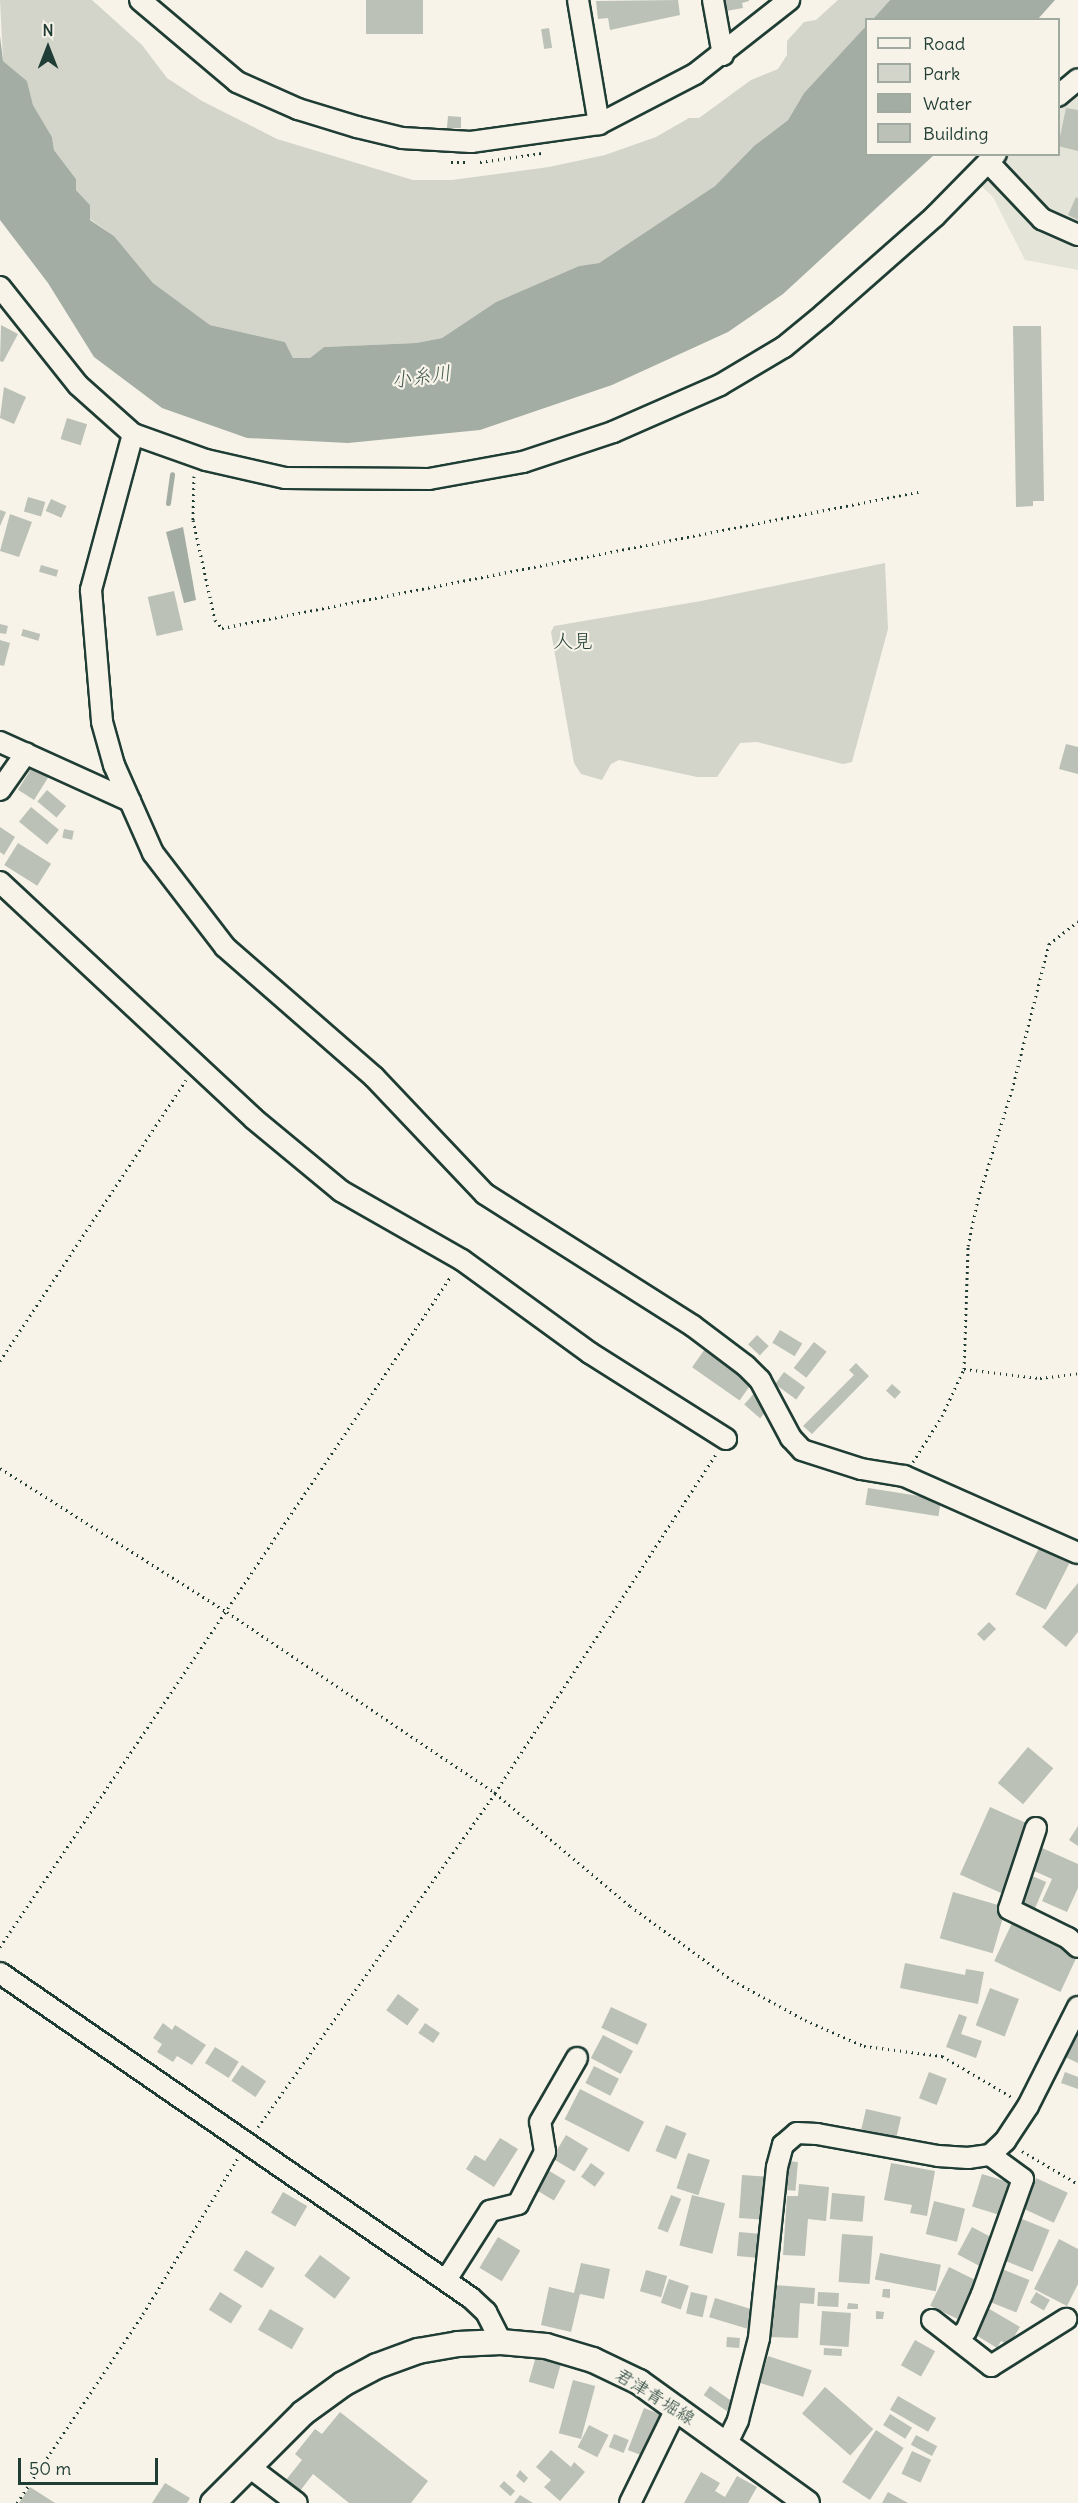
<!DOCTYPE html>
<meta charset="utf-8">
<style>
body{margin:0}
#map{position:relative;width:1078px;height:2503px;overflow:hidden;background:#f7f3e8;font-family:Delius,"Klee One",sans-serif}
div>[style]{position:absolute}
.built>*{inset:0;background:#e5e4d9}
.green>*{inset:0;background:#d3d5ca}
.water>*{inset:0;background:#a4ada3}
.stream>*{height:5px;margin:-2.5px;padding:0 2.5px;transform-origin:2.5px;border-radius:2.5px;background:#a4ada3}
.building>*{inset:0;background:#bbc1b6;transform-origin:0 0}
.path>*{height:3px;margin-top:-1.5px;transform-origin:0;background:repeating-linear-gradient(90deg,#1f3d34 0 1.5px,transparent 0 6px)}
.roads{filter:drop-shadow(2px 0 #1f3d34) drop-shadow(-2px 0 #1f3d34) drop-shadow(0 2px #1f3d34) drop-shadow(0 -2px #1f3d34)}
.minor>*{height:20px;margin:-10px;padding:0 10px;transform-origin:10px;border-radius:10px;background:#f7f3e8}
.major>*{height:24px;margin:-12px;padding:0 12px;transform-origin:12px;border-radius:12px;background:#f7f3e8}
span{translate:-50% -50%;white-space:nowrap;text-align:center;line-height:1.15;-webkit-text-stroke:4.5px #f7f3e8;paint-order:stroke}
.street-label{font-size:18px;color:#1f3d34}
.water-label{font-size:20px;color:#405950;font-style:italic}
.neighbourhood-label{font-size:20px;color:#1f3d34}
.legend{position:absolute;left:865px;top:18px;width:195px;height:138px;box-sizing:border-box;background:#f7f3e8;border:2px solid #a1aaa0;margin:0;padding:8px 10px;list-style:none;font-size:18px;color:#1f3d34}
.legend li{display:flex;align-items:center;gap:12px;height:30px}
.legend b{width:30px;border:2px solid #a1aaa0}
.north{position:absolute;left:18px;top:18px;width:60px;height:60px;-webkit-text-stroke:4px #f7f3e8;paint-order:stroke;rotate:0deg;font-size:16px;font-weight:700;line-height:24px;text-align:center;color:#1f3d34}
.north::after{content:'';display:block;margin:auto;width:21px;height:27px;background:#1f3d34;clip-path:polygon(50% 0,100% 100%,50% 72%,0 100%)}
.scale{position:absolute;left:18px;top:2458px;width:140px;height:27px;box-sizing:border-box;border:3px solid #1f3d34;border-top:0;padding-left:8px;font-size:18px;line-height:21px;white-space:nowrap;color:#1f3d34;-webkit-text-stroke:4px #f7f3e8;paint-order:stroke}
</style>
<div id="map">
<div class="built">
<i style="clip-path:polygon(1078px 90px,1078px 270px,1025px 260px,993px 197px,977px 182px,1007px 155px,1058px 154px,1059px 107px)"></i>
</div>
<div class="green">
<i style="clip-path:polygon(0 0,92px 0,142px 45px,167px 78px,202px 101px,277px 139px,413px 180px,452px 180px,549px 167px,605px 155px,656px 137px,689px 118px,699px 118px,751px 80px,778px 69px,787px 55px,787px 41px,804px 22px,816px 20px,838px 0,890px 0,873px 19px,866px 20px,866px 26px,804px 93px,788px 120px,754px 146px,715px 186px,599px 263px,579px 266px,496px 302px,442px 338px,416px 343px,324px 347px,310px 358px,293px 358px,285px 342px,210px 325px,153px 283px,114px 236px,90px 219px,90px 205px,76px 190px,76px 179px,54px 150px,52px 137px,33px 105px,27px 81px,3px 61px)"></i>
<i style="clip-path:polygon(885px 563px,888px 629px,852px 762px,843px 764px,757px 742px,740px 743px,717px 777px,697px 777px,619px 760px,611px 764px,602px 780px,581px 774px,574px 763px,551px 632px,554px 626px,701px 601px)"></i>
</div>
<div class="water">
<i style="clip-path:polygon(890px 0,1055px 0,1038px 19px,873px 19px)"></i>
<i style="clip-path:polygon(866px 26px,866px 154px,934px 155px,783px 294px,728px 332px,612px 385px,480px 430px,348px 443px,247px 438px,162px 408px,94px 357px,48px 283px,0 220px,0 36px,3px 61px,27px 81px,33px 105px,52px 137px,54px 150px,76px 179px,76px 190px,90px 205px,90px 220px,114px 236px,153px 283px,210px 325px,285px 342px,293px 358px,310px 358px,324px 347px,416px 343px,442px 338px,496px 302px,579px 266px,599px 263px,715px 186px,754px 146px,788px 120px,804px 93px)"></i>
<i style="clip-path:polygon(183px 527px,196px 600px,184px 603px,166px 532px)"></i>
</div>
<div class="stream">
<i style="left:168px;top:503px;width:29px;rotate:-82deg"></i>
</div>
<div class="building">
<i style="left:366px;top:0;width:57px;height:34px"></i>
<i style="clip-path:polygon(678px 0,680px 15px,610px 30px,608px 18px,598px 19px,596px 1px)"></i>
<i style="clip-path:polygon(719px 0,749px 0,749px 1px,742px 3px,743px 8px,721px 12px)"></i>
<i style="left:549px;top:28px;width:20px;height:8px;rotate:81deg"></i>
<i style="clip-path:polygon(1066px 108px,1078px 110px,1078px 151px,1058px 146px)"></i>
<i style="clip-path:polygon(448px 116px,461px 117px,461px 128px,447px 128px)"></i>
<i style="clip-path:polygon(1076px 197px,1078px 198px,1078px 220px,1068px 215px)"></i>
<i style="clip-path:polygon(1px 325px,18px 334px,3px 362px,0 361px)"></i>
<i style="clip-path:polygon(1013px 326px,1041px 326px,1044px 501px,1033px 501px,1033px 506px,1016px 507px)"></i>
<i style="clip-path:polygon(4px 387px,26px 397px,14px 424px,0 418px)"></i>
<i style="left:67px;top:418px;width:21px;height:22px;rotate:17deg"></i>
<i style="left:28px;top:497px;width:18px;height:15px;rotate:16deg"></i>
<i style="left:51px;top:499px;width:17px;height:13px;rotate:24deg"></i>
<i style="clip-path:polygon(0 510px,6px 512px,0 526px)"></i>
<i style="clip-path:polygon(10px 514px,32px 522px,19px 557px,0 551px)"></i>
<i style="left:41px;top:565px;width:18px;height:7px;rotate:16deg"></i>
<i style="left:174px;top:591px;width:40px;height:27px;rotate:77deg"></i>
<i style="clip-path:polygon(0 624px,8px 626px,6px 634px,0 633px)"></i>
<i style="left:23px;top:629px;width:18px;height:7px;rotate:16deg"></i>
<i style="clip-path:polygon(0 640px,10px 643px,4px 666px,0 665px)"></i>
<i style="clip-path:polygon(1066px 744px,1078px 747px,1078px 774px,1059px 769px)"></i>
<i style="left:36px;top:761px;width:19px;height:34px;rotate:32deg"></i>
<i style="left:47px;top:790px;width:25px;height:15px;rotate:40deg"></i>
<i style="left:31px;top:807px;width:36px;height:19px;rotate:39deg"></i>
<i style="clip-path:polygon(0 827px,15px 837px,4px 855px,0 852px)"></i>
<i style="left:64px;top:829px;width:10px;height:9px;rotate:11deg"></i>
<i style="left:18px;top:843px;width:39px;height:26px;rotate:32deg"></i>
<i style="left:780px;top:1330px;width:26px;height:15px;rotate:31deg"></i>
<i style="left:757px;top:1335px;width:16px;height:13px;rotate:43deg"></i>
<i style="left:814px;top:1342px;width:16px;height:33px;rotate:38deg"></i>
<i style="left:707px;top:1346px;width:58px;height:26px;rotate:35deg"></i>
<i style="clip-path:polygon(856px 1363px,869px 1376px,812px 1434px,803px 1426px,854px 1375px,849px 1370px)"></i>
<i style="left:784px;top:1372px;width:26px;height:15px;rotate:36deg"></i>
<i style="left:892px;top:1384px;width:12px;height:9px;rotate:42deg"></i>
<i style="left:756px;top:1391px;width:21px;height:18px;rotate:41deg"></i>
<i style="left:868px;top:1488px;width:74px;height:17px;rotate:9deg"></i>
<i style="left:1039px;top:1548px;width:34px;height:52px;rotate:27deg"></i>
<i style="clip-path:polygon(1078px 1583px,1078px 1632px,1066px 1647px,1042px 1627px)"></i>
<i style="left:989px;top:1622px;width:10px;height:17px;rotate:45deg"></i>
<i style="left:1028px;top:1747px;width:33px;height:47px;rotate:40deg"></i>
<i style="left:990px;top:1807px;width:45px;height:74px;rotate:24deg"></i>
<i style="clip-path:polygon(1078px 1826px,1078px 1846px,1069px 1840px)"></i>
<i style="clip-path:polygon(1042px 1848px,1078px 1864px,1078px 1888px,1067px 1912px,1042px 1901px,1052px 1879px,1032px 1870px)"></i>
<i style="left:1025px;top:1873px;width:23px;height:31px;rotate:23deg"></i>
<i style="left:953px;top:1892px;width:55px;height:48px;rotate:16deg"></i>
<i style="left:1012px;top:1923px;width:73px;height:42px;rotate:25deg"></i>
<i style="clip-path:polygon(905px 1963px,965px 1975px,966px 1969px,984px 1972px,978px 2004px,900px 1988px)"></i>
<i style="left:990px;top:1988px;width:31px;height:40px;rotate:21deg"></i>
<i style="left:398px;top:1994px;width:26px;height:20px;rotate:36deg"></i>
<i style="left:611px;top:2007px;width:40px;height:23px;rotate:25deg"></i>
<i style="clip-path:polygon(959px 2014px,967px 2017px,961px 2034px,982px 2041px,976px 2058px,946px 2047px)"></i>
<i style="clip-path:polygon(163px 2023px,172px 2030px,175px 2025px,206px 2045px,192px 2065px,177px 2056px,173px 2062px,157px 2052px,162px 2044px,153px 2038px)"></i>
<i style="left:425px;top:2023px;width:18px;height:12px;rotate:34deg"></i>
<i style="clip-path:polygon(1074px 2030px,1078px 2032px,1078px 2063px,1061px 2055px)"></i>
<i style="left:603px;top:2035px;width:34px;height:26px;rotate:28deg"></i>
<i style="left:215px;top:2047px;width:28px;height:19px;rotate:32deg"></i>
<i style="left:242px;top:2065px;width:29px;height:19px;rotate:34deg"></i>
<i style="left:594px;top:2066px;width:28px;height:19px;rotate:27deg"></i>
<i style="left:929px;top:2072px;width:19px;height:28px;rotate:21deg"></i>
<i style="clip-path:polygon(1065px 2072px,1078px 2077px,1078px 2089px,1061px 2083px)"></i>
<i style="left:580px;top:2089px;width:72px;height:34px;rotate:27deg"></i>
<i style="left:866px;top:2109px;width:36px;height:21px;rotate:13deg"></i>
<i style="left:666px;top:2125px;width:22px;height:28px;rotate:22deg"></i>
<i style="left:566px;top:2135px;width:26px;height:27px;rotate:31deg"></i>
<i style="clip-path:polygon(500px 2138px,518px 2149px,494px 2187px,466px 2169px,475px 2155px,485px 2161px)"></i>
<i style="left:688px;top:2153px;width:23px;height:37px;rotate:18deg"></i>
<i style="left:787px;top:2161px;width:11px;height:29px;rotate:5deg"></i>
<i style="left:591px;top:2163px;width:17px;height:17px;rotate:36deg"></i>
<i style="clip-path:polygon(891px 2163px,935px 2171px,927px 2216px,910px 2213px,912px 2205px,884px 2200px)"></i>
<i style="left:546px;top:2169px;width:23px;height:23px;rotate:31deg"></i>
<i style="left:982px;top:2174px;width:34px;height:34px;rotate:17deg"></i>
<i style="left:742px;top:2175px;width:26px;height:43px;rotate:4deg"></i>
<i style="left:1036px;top:2178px;width:35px;height:33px;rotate:25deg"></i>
<i style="clip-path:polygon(799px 2184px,829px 2187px,826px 2221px,808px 2219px,805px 2256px,783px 2255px,787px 2196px,798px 2196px)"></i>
<i style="left:283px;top:2192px;width:28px;height:24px;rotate:30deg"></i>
<i style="left:832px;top:2193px;width:33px;height:26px;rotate:5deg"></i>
<i style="left:671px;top:2195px;width:11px;height:36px;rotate:22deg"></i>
<i style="left:692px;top:2195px;width:34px;height:52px;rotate:14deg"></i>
<i style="left:934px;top:2201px;width:32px;height:34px;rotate:14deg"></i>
<i style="left:1017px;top:2217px;width:35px;height:45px;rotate:22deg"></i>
<i style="left:972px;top:2227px;width:27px;height:31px;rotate:28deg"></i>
<i style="left:739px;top:2232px;width:23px;height:24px;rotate:5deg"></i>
<i style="left:842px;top:2234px;width:31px;height:48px;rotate:4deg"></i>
<i style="left:498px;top:2237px;width:26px;height:36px;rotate:31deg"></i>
<i style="clip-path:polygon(1059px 2239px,1078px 2249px,1078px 2284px,1067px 2306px,1034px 2289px)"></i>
<i style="left:246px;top:2250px;width:34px;height:24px;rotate:32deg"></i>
<i style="left:880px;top:2253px;width:62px;height:27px;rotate:11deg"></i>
<i style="left:320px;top:2255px;width:38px;height:26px;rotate:37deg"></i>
<i style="clip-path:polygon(581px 2263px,610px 2269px,604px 2299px,580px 2294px,571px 2332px,541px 2325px,549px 2287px,574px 2293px)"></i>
<i style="left:949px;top:2267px;width:30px;height:43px;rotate:26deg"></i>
<i style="left:997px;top:2267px;width:35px;height:35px;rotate:22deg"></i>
<i style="left:646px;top:2270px;width:22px;height:22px;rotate:16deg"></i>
<i style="left:669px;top:2279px;width:21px;height:25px;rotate:19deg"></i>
<i style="clip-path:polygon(774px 2285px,815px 2288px,814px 2304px,800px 2303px,798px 2338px,770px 2337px)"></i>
<i style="clip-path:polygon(883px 2289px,890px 2289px,890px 2298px,882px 2297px)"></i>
<i style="left:220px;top:2292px;width:26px;height:21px;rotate:32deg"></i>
<i style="left:691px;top:2292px;width:17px;height:22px;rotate:13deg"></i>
<i style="left:818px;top:2292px;width:21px;height:14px;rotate:3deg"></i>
<i style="left:1036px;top:2292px;width:16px;height:12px;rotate:30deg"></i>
<i style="left:715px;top:2298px;width:41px;height:20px;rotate:17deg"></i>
<i style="clip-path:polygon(848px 2303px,858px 2304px,858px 2309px,847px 2309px)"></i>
<i style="clip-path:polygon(986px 2307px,1020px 2327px,1009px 2345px,1001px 2341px,997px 2348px,971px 2332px)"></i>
<i style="left:270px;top:2309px;width:39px;height:24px;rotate:30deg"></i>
<i style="left:822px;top:2311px;width:29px;height:34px;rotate:4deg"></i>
<i style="clip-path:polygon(876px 2311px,884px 2312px,883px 2319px,876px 2319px)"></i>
<i style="left:727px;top:2337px;width:13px;height:10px;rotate:4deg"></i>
<i style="left:915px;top:2340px;width:23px;height:29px;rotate:29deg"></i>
<i style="left:824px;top:2348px;width:18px;height:7px;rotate:3deg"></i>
<i style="left:537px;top:2353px;width:26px;height:30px;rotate:16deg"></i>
<i style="left:768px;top:2356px;width:46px;height:28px;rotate:18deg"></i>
<i style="left:573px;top:2380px;width:23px;height:55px;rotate:15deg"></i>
<i style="left:710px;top:2386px;width:28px;height:11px;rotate:35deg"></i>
<i style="left:825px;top:2387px;width:64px;height:35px;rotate:41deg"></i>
<i style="left:898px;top:2396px;width:44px;height:16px;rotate:30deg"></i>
<i style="left:644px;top:2408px;width:22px;height:45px;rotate:21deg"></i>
<i style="clip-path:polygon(340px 2412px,428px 2481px,411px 2503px,349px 2503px,313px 2474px,300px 2491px,286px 2480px,302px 2460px,295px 2454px,315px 2429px,322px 2434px)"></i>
<i style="left:890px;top:2414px;width:26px;height:13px;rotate:32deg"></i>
<i style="left:589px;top:2425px;width:22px;height:25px;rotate:27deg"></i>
<i style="left:876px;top:2430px;width:33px;height:62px;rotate:33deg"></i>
<i style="left:614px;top:2434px;width:16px;height:14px;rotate:22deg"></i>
<i style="left:916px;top:2435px;width:24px;height:11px;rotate:28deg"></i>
<i style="clip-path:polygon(551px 2450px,571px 2467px,574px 2462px,585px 2472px,560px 2501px,544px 2487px,551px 2480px,536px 2467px)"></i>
<i style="left:912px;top:2451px;width:21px;height:25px;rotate:25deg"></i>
<i style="clip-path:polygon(520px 2470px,528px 2478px,524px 2483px,516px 2476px)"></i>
<i style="clip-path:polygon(701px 2472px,720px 2483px,715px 2491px,725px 2497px,737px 2476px,757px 2487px,748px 2503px,684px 2503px)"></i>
<i style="left:504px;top:2481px;width:15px;height:7px;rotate:42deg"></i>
<i style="clip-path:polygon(165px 2483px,190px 2498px,187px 2503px,152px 2503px)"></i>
<i style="clip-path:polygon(30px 2487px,55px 2503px,19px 2503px)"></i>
<i style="clip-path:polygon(888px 2492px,908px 2503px,882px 2503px)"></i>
<i style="clip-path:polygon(520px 2495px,533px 2503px,514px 2503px)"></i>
</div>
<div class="path">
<i style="left:451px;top:162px;width:17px"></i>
<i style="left:480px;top:162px;width:63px;rotate:-8.3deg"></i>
<i style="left:194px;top:476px;width:44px;rotate:91.3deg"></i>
<i style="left:193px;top:520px;width:102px;rotate:77.6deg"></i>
<i style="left:215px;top:620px;width:11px;rotate:49deg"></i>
<i style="left:222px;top:628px;width:713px;rotate:-11.07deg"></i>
<i style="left:0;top:1361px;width:337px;rotate:-56.5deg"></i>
<i style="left:964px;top:1369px;width:77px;rotate:6.8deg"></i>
<i style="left:1040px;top:1378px;width:38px;rotate:-7deg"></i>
<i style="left:913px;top:1462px;width:54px;rotate:-57.8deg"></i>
<i style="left:942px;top:1416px;width:52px;rotate:-64.9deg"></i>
<i style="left:964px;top:1369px;width:123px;rotate:-88.1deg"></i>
<i style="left:968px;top:1246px;width:48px;rotate:-78deg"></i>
<i style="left:978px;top:1199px;width:114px;rotate:-72.7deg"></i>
<i style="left:1012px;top:1090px;width:151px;rotate:-75.8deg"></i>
<i style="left:1049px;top:944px;width:37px;rotate:-38deg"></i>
<i style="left:0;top:1468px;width:269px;rotate:32.4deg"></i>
<i style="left:227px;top:1612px;width:323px;rotate:34deg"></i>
<i style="left:495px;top:1793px;width:176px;rotate:39.9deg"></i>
<i style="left:630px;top:1906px;width:126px;rotate:36deg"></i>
<i style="left:732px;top:1980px;width:83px;rotate:28.7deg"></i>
<i style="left:805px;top:2020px;width:64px;rotate:23.8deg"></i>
<i style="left:864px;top:2046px;width:79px;rotate:7.3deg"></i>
<i style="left:942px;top:2056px;width:81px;rotate:30.4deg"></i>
<i style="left:0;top:1947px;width:808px;rotate:-56.09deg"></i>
<i style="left:258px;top:2127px;width:410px;rotate:-54.6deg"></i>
<i style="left:495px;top:1793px;width:406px;rotate:-56.9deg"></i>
<i style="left:1022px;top:2151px;width:65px;rotate:30.5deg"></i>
<i style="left:17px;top:2503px;width:227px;rotate:-56.3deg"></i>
<i style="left:143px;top:2314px;width:183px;rotate:-58.7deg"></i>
</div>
<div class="roads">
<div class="minor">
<i style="left:140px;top:0;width:127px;rotate:40.2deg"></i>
<i style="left:237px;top:82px;width:67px;rotate:23.9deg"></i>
<i style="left:298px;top:109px;width:62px;rotate:17deg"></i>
<i style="left:357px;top:127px;width:46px;rotate:13.7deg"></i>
<i style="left:402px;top:138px;width:69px;rotate:3.3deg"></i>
<i style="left:471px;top:142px;width:129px;rotate:-8deg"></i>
<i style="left:599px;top:124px;width:108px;rotate:-27.5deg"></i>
<i style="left:695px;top:74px;width:120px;rotate:-38.2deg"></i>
<i style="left:578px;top:0;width:126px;rotate:80.4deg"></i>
<i style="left:713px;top:0;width:56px;rotate:79.7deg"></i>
<i style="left:1058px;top:96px;width:26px;rotate:-40deg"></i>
<i style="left:988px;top:162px;width:79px;rotate:46.5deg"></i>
<i style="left:1042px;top:219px;width:39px;rotate:24deg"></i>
<i style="left:0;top:287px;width:125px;rotate:51.5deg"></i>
<i style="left:78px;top:385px;width:74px;rotate:41.7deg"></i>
<i style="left:133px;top:434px;width:77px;rotate:19.6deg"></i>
<i style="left:206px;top:460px;width:81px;rotate:12.8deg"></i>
<i style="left:285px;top:478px;width:144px;rotate:0.4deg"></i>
<i style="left:429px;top:479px;width:96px;rotate:-10.3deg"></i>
<i style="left:523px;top:462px;width:95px;rotate:-18.4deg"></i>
<i style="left:613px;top:432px;width:117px;rotate:-23.7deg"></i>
<i style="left:720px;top:385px;width:74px;rotate:-30.7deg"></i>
<i style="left:784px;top:347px;width:52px;rotate:-39.5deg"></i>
<i style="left:824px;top:314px;width:148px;rotate:-41.4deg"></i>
<i style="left:935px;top:216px;width:87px;rotate:-45.5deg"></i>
<i style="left:133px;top:434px;width:162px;rotate:105.1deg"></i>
<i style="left:91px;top:590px;width:132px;rotate:85.2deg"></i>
<i style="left:102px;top:722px;width:45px;rotate:74.4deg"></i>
<i style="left:114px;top:765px;width:96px;rotate:66.1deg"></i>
<i style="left:153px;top:853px;width:118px;rotate:52.5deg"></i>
<i style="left:225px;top:947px;width:198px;rotate:41.1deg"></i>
<i style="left:374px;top:1077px;width:161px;rotate:46.5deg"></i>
<i style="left:485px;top:1194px;width:246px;rotate:32.4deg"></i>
<i style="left:693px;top:1326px;width:66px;rotate:37deg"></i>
<i style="left:746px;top:1366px;width:20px;rotate:45deg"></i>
<i style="left:760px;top:1380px;width:66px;rotate:61.9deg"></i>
<i style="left:791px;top:1438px;width:16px;rotate:47deg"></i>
<i style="left:802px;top:1450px;width:62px;rotate:17.9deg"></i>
<i style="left:861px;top:1469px;width:44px;rotate:9.2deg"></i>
<i style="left:904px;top:1476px;width:190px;rotate:23.9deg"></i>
<i style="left:0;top:742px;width:143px;rotate:24.4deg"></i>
<i style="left:0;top:790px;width:45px;rotate:-54.9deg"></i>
<i style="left:0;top:882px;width:347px;rotate:43deg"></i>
<i style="left:254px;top:1119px;width:113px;rotate:39.6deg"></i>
<i style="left:341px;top:1191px;width:139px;rotate:29.7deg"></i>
<i style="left:462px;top:1260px;width:158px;rotate:36deg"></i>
<i style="left:590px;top:1353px;width:161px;rotate:32.3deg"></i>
<i style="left:1036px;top:1828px;width:85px;rotate:108.4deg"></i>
<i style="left:1009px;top:1909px;width:66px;rotate:26.2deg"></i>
<i style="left:1068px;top:1938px;width:13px;rotate:42deg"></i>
<i style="left:0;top:1973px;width:572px;rotate:34.61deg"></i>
<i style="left:471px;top:2298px;width:21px;rotate:43deg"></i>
<i style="left:486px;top:2312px;width:34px;rotate:63deg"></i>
<i style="left:446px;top:2280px;width:82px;rotate:-57.5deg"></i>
<i style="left:490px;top:2211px;width:29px;rotate:-14deg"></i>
<i style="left:518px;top:2204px;width:59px;rotate:-62.6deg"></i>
<i style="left:545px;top:2152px;width:30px;rotate:-99deg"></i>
<i style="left:540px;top:2122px;width:74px;rotate:-60deg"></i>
<i style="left:932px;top:2320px;width:75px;rotate:37.9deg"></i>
<i style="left:991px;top:2366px;width:89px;rotate:-32.1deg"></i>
<i style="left:957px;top:2338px;width:11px;rotate:-38deg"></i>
<i style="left:966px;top:2331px;width:40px;rotate:-66.6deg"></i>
<i style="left:982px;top:2294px;width:122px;rotate:-70.4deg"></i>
<i style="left:1023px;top:2179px;width:41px;rotate:-144deg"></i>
<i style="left:726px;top:2445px;width:28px;rotate:-64deg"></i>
<i style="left:738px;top:2420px;width:85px;rotate:-75.6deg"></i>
<i style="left:759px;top:2338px;width:172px;rotate:-84deg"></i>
<i style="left:777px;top:2167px;width:23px;rotate:-75deg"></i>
<i style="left:783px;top:2145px;width:18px;rotate:-41deg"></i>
<i style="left:797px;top:2133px;width:20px;rotate:3deg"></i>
<i style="left:817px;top:2134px;width:123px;rotate:10.3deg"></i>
<i style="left:938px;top:2156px;width:30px;rotate:4deg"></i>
<i style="left:968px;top:2158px;width:22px;rotate:-8deg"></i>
<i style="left:990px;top:2155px;width:21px;rotate:-43deg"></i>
<i style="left:1005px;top:2141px;width:42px;rotate:-56.7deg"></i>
<i style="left:1028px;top:2106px;width:111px;rotate:-63.2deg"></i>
<i style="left:248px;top:2466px;width:61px;rotate:37.1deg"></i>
<i style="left:630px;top:2503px;width:107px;rotate:-63.9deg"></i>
</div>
<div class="major">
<i style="left:213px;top:2503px;width:127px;rotate:-45deg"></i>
<i style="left:303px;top:2413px;width:49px;rotate:-35.9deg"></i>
<i style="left:343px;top:2384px;width:38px;rotate:-28deg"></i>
<i style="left:377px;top:2366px;width:44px;rotate:-20.1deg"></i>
<i style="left:418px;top:2351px;width:41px;rotate:-9.9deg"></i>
<i style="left:458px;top:2344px;width:43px;rotate:-2.7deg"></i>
<i style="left:501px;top:2342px;width:45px;rotate:5.1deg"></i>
<i style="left:546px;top:2346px;width:49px;rotate:16.6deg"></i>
<i style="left:593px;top:2360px;width:51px;rotate:25.6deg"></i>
<i style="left:639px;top:2382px;width:207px;rotate:35.8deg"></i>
</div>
</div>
<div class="street-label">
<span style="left:655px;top:2397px;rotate:32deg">君津青堀線</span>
</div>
<div class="water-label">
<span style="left:421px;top:376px;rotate:-8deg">小糸川</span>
</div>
<div class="neighbourhood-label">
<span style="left:573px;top:640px">人見</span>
</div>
<ul class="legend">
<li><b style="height:8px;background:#f7f3e8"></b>Road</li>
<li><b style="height:16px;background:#d3d5ca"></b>Park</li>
<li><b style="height:16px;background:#a4ada3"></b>Water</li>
<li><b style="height:16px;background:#bbc1b6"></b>Building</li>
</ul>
<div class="north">N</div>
<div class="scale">50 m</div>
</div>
